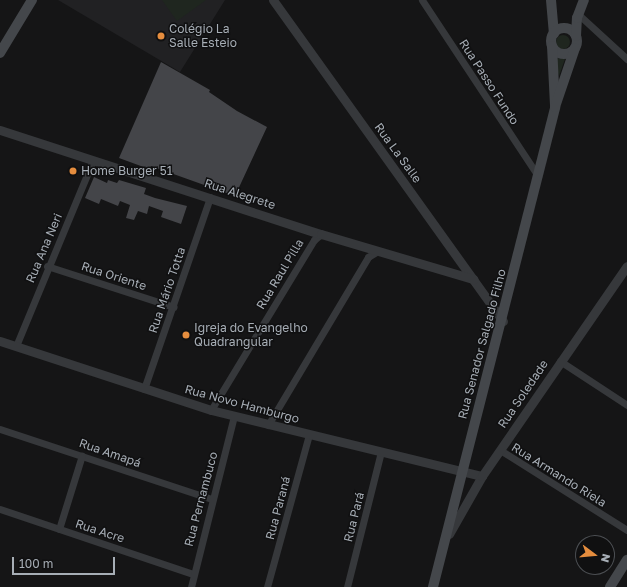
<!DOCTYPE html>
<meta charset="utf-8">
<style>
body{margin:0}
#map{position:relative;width:627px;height:587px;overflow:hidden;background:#151516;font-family:"Golos Text",sans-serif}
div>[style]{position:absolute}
.built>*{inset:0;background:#212123}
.green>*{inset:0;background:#1f261f}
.round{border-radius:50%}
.building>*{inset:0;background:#444549}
.minor>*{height:7px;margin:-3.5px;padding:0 3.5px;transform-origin:3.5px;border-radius:3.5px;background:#36383b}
.tertiary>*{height:9px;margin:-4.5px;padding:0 4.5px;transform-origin:4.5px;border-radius:4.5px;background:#36383b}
.secondary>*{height:10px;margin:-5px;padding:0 5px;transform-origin:5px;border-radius:5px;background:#44474b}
.secondary>.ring{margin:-5px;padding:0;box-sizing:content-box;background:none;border:10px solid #44474b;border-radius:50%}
.dots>*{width:11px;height:11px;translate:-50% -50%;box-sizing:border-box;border:2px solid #101011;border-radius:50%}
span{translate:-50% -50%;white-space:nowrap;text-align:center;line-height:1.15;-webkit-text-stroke:3px #101011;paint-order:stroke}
.poi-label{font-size:12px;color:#a7aeb6}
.left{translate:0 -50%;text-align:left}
.street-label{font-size:12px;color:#a7aeb6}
.north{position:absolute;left:575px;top:535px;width:40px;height:40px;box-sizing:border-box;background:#101011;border:1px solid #4c4f53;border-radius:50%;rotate:106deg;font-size:11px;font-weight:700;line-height:16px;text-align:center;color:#a7aeb6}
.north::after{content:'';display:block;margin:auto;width:14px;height:18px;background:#e58d3e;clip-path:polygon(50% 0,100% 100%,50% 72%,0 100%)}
.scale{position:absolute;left:12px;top:557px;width:103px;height:18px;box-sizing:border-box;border:2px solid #a7aeb6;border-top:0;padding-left:5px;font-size:12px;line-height:14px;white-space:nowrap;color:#a7aeb6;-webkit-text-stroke:3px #101011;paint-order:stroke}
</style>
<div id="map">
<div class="built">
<i style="clip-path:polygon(58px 0,225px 0,180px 72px)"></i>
</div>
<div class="green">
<i style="clip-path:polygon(162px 0,206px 0,177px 21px)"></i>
<i class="round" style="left:556px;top:35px;width:14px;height:14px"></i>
<i style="clip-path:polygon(554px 58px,565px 59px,559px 76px)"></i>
</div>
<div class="building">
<i style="clip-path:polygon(161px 62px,210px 90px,209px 92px,237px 111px,267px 127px,235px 196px,151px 166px,149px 169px,119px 158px)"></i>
<i style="clip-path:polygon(94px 177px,107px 183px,108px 180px,117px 183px,119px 180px,146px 188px,144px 194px,155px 198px,187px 206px,181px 224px,161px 217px,163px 211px,149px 206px,147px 214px,138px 211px,134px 220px,126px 218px,130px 205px,120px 201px,118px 206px,101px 199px,99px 204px,85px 198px)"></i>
</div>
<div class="minor">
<i style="left:422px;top:0;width:211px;rotate:56.6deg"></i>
<i style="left:578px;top:14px;width:67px;rotate:42.6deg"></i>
<i style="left:47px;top:266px;width:133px;rotate:17.9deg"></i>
<i style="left:16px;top:346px;width:201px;rotate:-67.5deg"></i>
<i style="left:560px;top:361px;width:80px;rotate:33.3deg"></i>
<i style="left:144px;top:389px;width:203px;rotate:-71deg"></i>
<i style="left:211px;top:410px;width:199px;rotate:-58.8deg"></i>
<i style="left:314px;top:240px;width:9px;rotate:-41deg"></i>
<i style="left:268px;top:425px;width:196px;rotate:-59.2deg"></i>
<i style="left:368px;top:257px;width:12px;rotate:-31deg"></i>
<i style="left:0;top:429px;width:223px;rotate:18.3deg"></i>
<i style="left:500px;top:450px;width:150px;rotate:32.2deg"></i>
<i style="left:0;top:509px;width:204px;rotate:18.6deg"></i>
<i style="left:59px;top:529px;width:77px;rotate:-72.7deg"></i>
<i style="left:191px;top:587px;width:176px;rotate:-75.9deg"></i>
<i style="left:267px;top:587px;width:158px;rotate:-74.6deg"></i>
<i style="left:347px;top:587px;width:139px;rotate:-75.9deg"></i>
</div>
<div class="tertiary">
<i style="left:273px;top:0;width:395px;rotate:54.4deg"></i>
<i style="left:0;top:130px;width:337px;rotate:18deg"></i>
<i style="left:321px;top:234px;width:159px;rotate:16.5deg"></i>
<i style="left:0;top:341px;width:222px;rotate:18.1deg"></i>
<i style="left:211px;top:410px;width:279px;rotate:13.7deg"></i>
<i style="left:449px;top:534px;width:67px;rotate:-60.4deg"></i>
<i style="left:482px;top:476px;width:255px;rotate:-55.4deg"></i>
</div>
<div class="secondary">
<i style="left:551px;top:0;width:34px;rotate:85deg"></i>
<i class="ring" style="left:551px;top:28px;width:16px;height:16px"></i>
<i style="left:576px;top:36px;width:18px;rotate:-87deg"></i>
<i style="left:577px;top:18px;width:19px;rotate:-69deg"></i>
<i style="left:552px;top:46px;width:60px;rotate:87.1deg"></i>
<i style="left:0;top:53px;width:62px;rotate:-58.9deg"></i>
<i style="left:433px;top:587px;width:495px;rotate:-75.7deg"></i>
<i style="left:555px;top:107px;width:62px;rotate:-71.3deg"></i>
<i style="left:610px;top:587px;width:32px;rotate:-58deg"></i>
</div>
<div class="dots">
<i style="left:161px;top:36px;background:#e58d3e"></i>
<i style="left:73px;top:171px;background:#e58d3e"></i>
<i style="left:186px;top:335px;background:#e58d3e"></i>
</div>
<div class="poi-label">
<span class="left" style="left:169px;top:36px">Colégio La<br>Salle Esteio</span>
<span class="left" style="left:81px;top:171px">Home Burger 51</span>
<span class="left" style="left:194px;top:335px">Igreja do Evangelho<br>Quadrangular</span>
</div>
<div class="street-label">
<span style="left:489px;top:82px;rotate:57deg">Rua Passo Fundo</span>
<span style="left:398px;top:153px;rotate:54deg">Rua La Salle</span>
<span style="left:240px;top:194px;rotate:18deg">Rua Alegrete</span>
<span style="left:44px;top:248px;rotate:-67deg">Rua Ana Neri</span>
<span style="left:280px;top:274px;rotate:-59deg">Rua Raul Pilla</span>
<span style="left:114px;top:276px;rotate:18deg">Rua Oriente</span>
<span style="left:167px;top:290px;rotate:-71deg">Rua Mário Totta</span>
<span style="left:482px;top:344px;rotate:-75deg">Rua Senador Salgado Filho</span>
<span style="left:523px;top:394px;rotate:-56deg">Rua Soledade</span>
<span style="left:242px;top:404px;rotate:15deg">Rua Novo Hamburgo</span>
<span style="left:110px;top:453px;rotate:19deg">Rua Amapá</span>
<span style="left:559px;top:475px;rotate:32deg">Rua Armando Riela</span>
<span style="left:201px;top:499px;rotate:-75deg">Rua Pernambuco</span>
<span style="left:278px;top:508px;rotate:-75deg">Rua Paraná</span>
<span style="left:354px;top:517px;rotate:-76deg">Rua Pará</span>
<span style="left:100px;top:531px;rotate:18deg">Rua Acre</span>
</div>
<div class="north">N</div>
<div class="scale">100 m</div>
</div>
